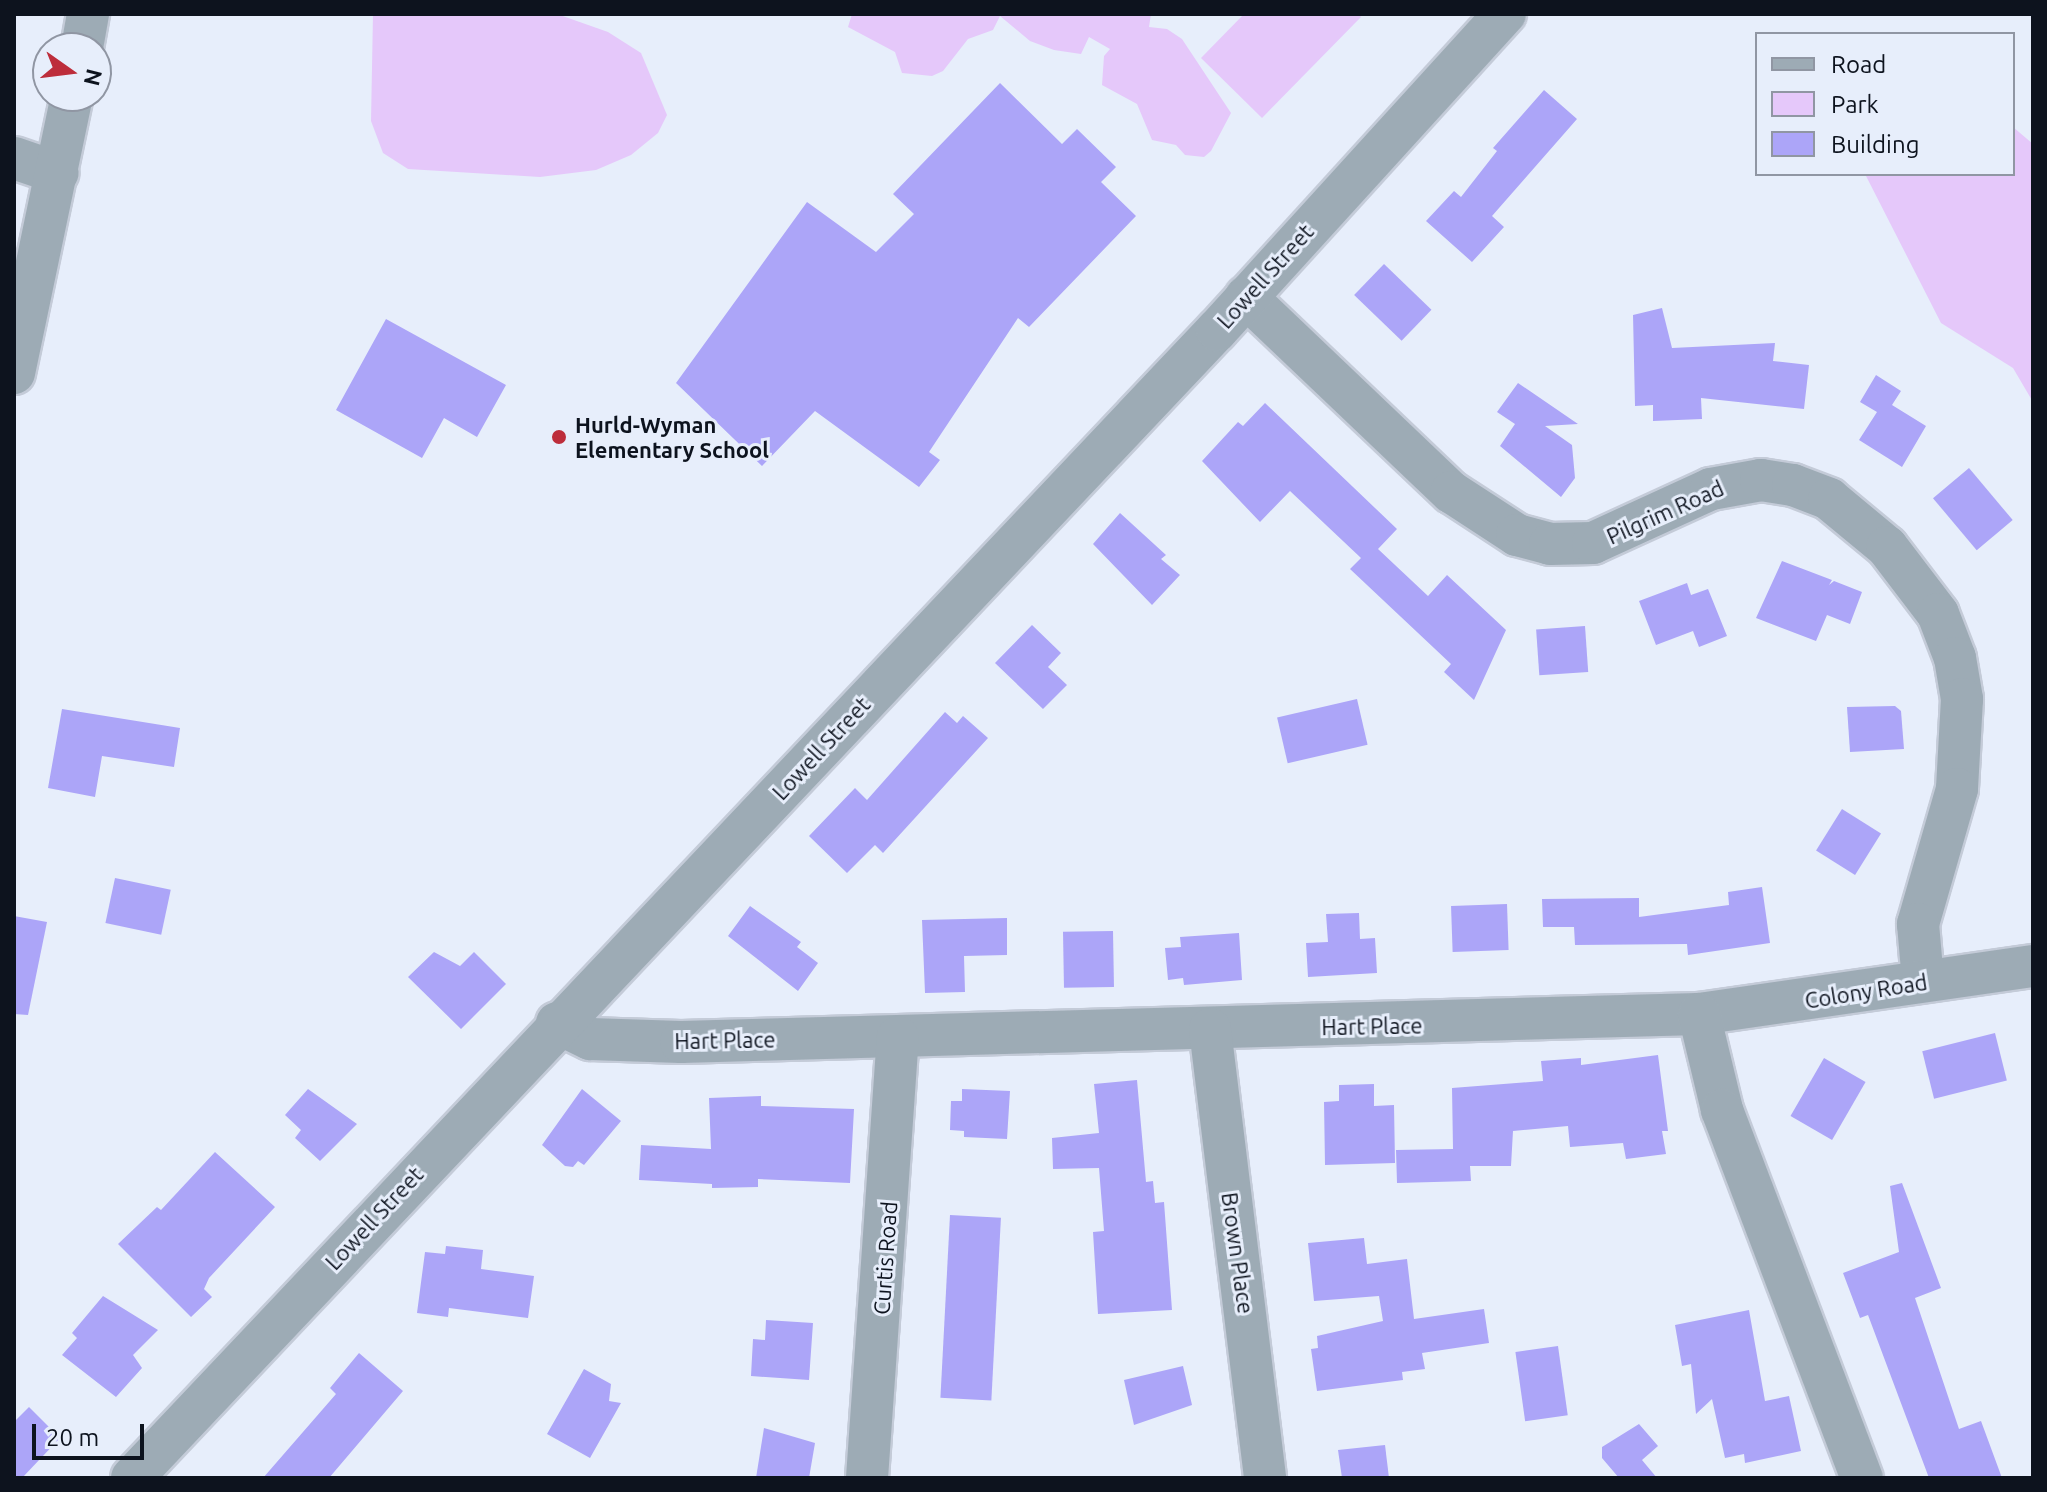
<!DOCTYPE html>
<style>
body{margin:0}
#map{position:relative;width:2047px;height:1492px;overflow:hidden;background:#e7eefb;font-family:Ubuntu,sans-serif}
div>[style]{position:absolute}
.green>*{inset:0;background:#e5c8fa}
.building>*{inset:0;background:#aca5f8;transform-origin:0 0}
.roads{filter:drop-shadow(2px 0 #c4cbd8) drop-shadow(-2px 0 #c4cbd8) drop-shadow(0 2px #c4cbd8) drop-shadow(0 -2px #c4cbd8)}
.minor>*{height:42px;margin:-21px;padding:0 21px;transform-origin:21px;border-radius:21px;background:#9dabb5}
.dots>*{width:22px;height:22px;translate:-50% -50%;box-sizing:border-box;border:4px solid #e7eefb;border-radius:50%}
span{translate:-50% -50%;white-space:nowrap;text-align:center;line-height:1.15;-webkit-text-stroke:6px #e7eefb;paint-order:stroke}
.street-label{font-size:22px;color:#0d131e}
.poi-label{font-size:22px;color:#0d131e;font-weight:700}
.left{translate:0 -50%;text-align:left}
.frame{position:absolute;inset:0;border:16px solid #0d131e;pointer-events:none}
.legend{position:absolute;left:1755px;top:32px;width:260px;height:144px;box-sizing:border-box;background:#e7eefb;border:2px solid #9096a3;margin:0;padding:10px 14px;list-style:none;font-size:24px;color:#0d131e}
.legend li{display:flex;align-items:center;gap:16px;height:40px}
.legend b{width:40px;border:2px solid #9096a3}
.north{position:absolute;left:32px;top:32px;width:80px;height:80px;box-sizing:border-box;background:#e7eefb;border:2px solid #9096a3;border-radius:50%;rotate:104deg;font-size:22px;font-weight:700;line-height:32px;text-align:center;color:#0d131e}
.north::after{content:'';display:block;margin:auto;width:28px;height:36px;background:#bd2d3b;clip-path:polygon(50% 0,100% 100%,50% 72%,0 100%)}
.scale{position:absolute;left:32px;top:1424px;width:112px;height:36px;box-sizing:border-box;border:4px solid #0d131e;border-top:0;padding-left:10px;font-size:24px;line-height:28px;white-space:nowrap;color:#0d131e;-webkit-text-stroke:6px #e7eefb;paint-order:stroke}
</style>
<div id="map">
<div class="green">
<i style="clip-path:polygon(373px 14px,557px 14px,608px 32px,641px 53px,667px 115px,658px 133px,631px 155px,596px 170px,540px 177px,408px 169px,383px 153px,371px 121px)"></i>
<i style="clip-path:polygon(852px 14px,1151px 14px,1149px 27px,1167px 29px,1182px 39px,1231px 113px,1211px 151px,1204px 157px,1185px 155px,1176px 145px,1152px 140px,1137px 104px,1102px 85px,1104px 56px,1110px 49px,1089px 37px,1081px 54px,1054px 50px,1030px 41px,1000px 16px,993px 30px,968px 39px,943px 71px,932px 76px,902px 73px,895px 52px,848px 27px)"></i>
<i style="clip-path:polygon(1244px 14px,1358px 14px,1361px 17px,1262px 118px,1201px 58px)"></i>
<i style="clip-path:polygon(2013px 127px,2033px 144px,2033px 402px,2013px 368px,1941px 323px,1865px 174px,2013px 174px)"></i>
</div>
<div class="building">
<i style="clip-path:polygon(1000px 83px,1062px 144px,1077px 129px,1116px 167px,1101px 182px,1136px 216px,1029px 327px,1018px 318px,929px 452px,940px 460px,919px 487px,815px 411px,762px 466px,676px 383px,807px 202px,876px 252px,914px 214px,893px 194px)"></i>
<i style="clip-path:polygon(1544px 90px,1577px 119px,1492px 216px,1504px 227px,1472px 262px,1426px 221px,1454px 191px,1461px 197px,1497px 151px,1493px 148px)"></i>
<i style="left:1384px;top:264px;width:66px;height:43px;rotate:44deg"></i>
<i style="clip-path:polygon(1662px 308px,1672px 348px,1775px 343px,1773px 361px,1809px 365px,1804px 409px,1701px 398px,1702px 419px,1653px 421px,1653px 405px,1635px 406px,1633px 315px)"></i>
<i style="clip-path:polygon(386px 319px,506px 385px,477px 437px,444px 418px,422px 458px,336px 410px)"></i>
<i style="clip-path:polygon(1876px 375px,1901px 391px,1892px 405px,1926px 426px,1902px 467px,1859px 440px,1877px 412px,1860px 402px)"></i>
<i style="clip-path:polygon(1518px 383px,1578px 424px,1545px 426px,1572px 445px,1575px 478px,1561px 497px,1500px 446px,1515px 424px,1497px 412px)"></i>
<i style="clip-path:polygon(1265px 403px,1397px 529px,1378px 549px,1428px 596px,1447px 575px,1506px 630px,1474px 700px,1444px 672px,1451px 664px,1350px 569px,1361px 558px,1290px 491px,1260px 522px,1202px 461px,1238px 422px,1243px 426px)"></i>
<i style="left:1969px;top:468px;width:68px;height:47px;rotate:50deg"></i>
<i style="clip-path:polygon(1120px 513px,1166px 555px,1161px 559px,1180px 575px,1152px 605px,1093px 544px)"></i>
<i style="clip-path:polygon(1782px 561px,1832px 580px,1829px 585px,1834px 581px,1862px 592px,1850px 624px,1827px 615px,1816px 641px,1756px 618px)"></i>
<i style="clip-path:polygon(1687px 583px,1691px 595px,1708px 589px,1727px 636px,1699px 647px,1693px 631px,1656px 645px,1639px 601px)"></i>
<i style="clip-path:polygon(1032px 625px,1061px 653px,1048px 667px,1067px 685px,1043px 709px,995px 663px)"></i>
<i style="left:1585px;top:626px;width:46px;height:49px;rotate:86deg"></i>
<i style="left:1357px;top:699px;width:47px;height:82px;rotate:77deg"></i>
<i style="clip-path:polygon(1895px 706px,1901px 711px,1904px 749px,1850px 752px,1847px 707px)"></i>
<i style="clip-path:polygon(62px 709px,180px 728px,174px 767px,102px 756px,95px 797px,48px 788px)"></i>
<i style="clip-path:polygon(945px 712px,957px 723px,963px 716px,988px 738px,883px 853px,875px 845px,847px 873px,809px 836px,855px 788px,867px 800px)"></i>
<i style="left:1842px;top:809px;width:46px;height:49px;rotate:32deg"></i>
<i style="left:115px;top:878px;width:57px;height:46px;rotate:12deg"></i>
<i style="clip-path:polygon(1762px 887px,1770px 943px,1688px 955px,1687px 944px,1575px 945px,1574px 927px,1543px 927px,1542px 899px,1639px 898px,1639px 917px,1729px 905px,1728px 892px)"></i>
<i style="left:1507px;top:904px;width:46px;height:56px;rotate:88deg"></i>
<i style="clip-path:polygon(750px 906px,801px 942px,797px 947px,818px 963px,798px 991px,728px 936px)"></i>
<i style="clip-path:polygon(1359px 913px,1360px 939px,1375px 938px,1377px 973px,1308px 977px,1306px 943px,1328px 942px,1326px 914px)"></i>
<i style="clip-path:polygon(14px 916px,47px 922px,28px 1015px,14px 1014px)"></i>
<i style="clip-path:polygon(1007px 918px,1007px 955px,964px 956px,965px 992px,925px 993px,922px 920px)"></i>
<i style="left:1113px;top:931px;width:56px;height:50px;rotate:89deg"></i>
<i style="clip-path:polygon(1239px 933px,1242px 980px,1184px 985px,1183px 978px,1168px 980px,1165px 948px,1181px 947px,1180px 937px)"></i>
<i style="clip-path:polygon(434px 952px,460px 966px,474px 952px,506px 984px,461px 1029px,408px 977px)"></i>
<i style="left:1995px;top:1033px;width:49px;height:75px;rotate:76deg"></i>
<i style="clip-path:polygon(1658px 1055px,1668px 1131px,1662px 1131px,1666px 1154px,1626px 1159px,1623px 1143px,1570px 1147px,1568px 1126px,1513px 1131px,1511px 1166px,1470px 1166px,1471px 1181px,1397px 1183px,1396px 1150px,1453px 1149px,1452px 1088px,1543px 1081px,1541px 1061px,1581px 1058px,1581px 1065px)"></i>
<i style="left:1824px;top:1058px;width:48px;height:67px;rotate:30deg"></i>
<i style="clip-path:polygon(1137px 1080px,1146px 1182px,1153px 1181px,1155px 1203px,1164px 1202px,1172px 1310px,1098px 1314px,1093px 1232px,1104px 1231px,1099px 1168px,1053px 1169px,1052px 1138px,1099px 1133px,1094px 1084px)"></i>
<i style="clip-path:polygon(1374px 1084px,1374px 1106px,1394px 1105px,1395px 1163px,1325px 1165px,1324px 1102px,1339px 1101px,1339px 1085px)"></i>
<i style="clip-path:polygon(308px 1089px,357px 1124px,320px 1161px,295px 1138px,301px 1130px,285px 1115px)"></i>
<i style="clip-path:polygon(582px 1089px,621px 1121px,584px 1165px,578px 1161px,573px 1167px,565px 1166px,542px 1145px)"></i>
<i style="clip-path:polygon(962px 1089px,1010px 1091px,1007px 1139px,964px 1137px,964px 1131px,950px 1130px,951px 1101px,962px 1101px)"></i>
<i style="clip-path:polygon(761px 1096px,761px 1106px,854px 1109px,850px 1183px,758px 1179px,758px 1187px,712px 1188px,712px 1184px,639px 1180px,641px 1145px,711px 1149px,709px 1098px)"></i>
<i style="clip-path:polygon(215px 1152px,275px 1207px,209px 1278px,204px 1289px,212px 1297px,191px 1317px,118px 1244px,157px 1207px,161px 1210px)"></i>
<i style="clip-path:polygon(1902px 1183px,1941px 1288px,1915px 1298px,1959px 1429px,1981px 1421px,2002px 1478px,1929px 1478px,1868px 1315px,1860px 1318px,1843px 1273px,1899px 1252px,1890px 1186px)"></i>
<i style="left:950px;top:1215px;width:51px;height:183px;rotate:3deg"></i>
<i style="clip-path:polygon(1364px 1238px,1367px 1264px,1407px 1259px,1414px 1319px,1484px 1309px,1489px 1343px,1422px 1353px,1425px 1369px,1402px 1372px,1403px 1380px,1317px 1391px,1311px 1349px,1318px 1348px,1317px 1336px,1383px 1321px,1379px 1296px,1314px 1301px,1308px 1243px)"></i>
<i style="clip-path:polygon(446px 1246px,483px 1250px,481px 1269px,534px 1276px,528px 1318px,449px 1308px,448px 1317px,417px 1313px,425px 1252px,445px 1254px)"></i>
<i style="clip-path:polygon(103px 1296px,158px 1330px,133px 1355px,142px 1368px,116px 1397px,62px 1355px,77px 1338px,72px 1333px)"></i>
<i style="clip-path:polygon(1749px 1310px,1765px 1401px,1789px 1396px,1801px 1451px,1745px 1463px,1744px 1454px,1725px 1458px,1712px 1399px,1696px 1414px,1691px 1364px,1682px 1366px,1675px 1325px)"></i>
<i style="clip-path:polygon(766px 1320px,813px 1323px,809px 1380px,751px 1376px,753px 1339px,765px 1340px)"></i>
<i style="left:1558px;top:1346px;width:70px;height:43px;rotate:82deg"></i>
<i style="clip-path:polygon(359px 1353px,403px 1391px,329px 1478px,263px 1478px,336px 1394px,330px 1388px)"></i>
<i style="clip-path:polygon(1183px 1366px,1192px 1405px,1134px 1425px,1124px 1380px)"></i>
<i style="clip-path:polygon(584px 1369px,611px 1384px,609px 1401px,621px 1403px,590px 1458px,547px 1434px)"></i>
<i style="clip-path:polygon(29px 1407px,60px 1438px,22px 1478px,14px 1478px,14px 1422px)"></i>
<i style="clip-path:polygon(1639px 1424px,1658px 1446px,1642px 1460px,1657px 1478px,1619px 1478px,1602px 1458px,1602px 1447px)"></i>
<i style="clip-path:polygon(764px 1428px,815px 1443px,809px 1478px,756px 1478px)"></i>
<i style="clip-path:polygon(1385px 1445px,1389px 1478px,1342px 1478px,1338px 1450px)"></i>
</div>
<div class="roads">
<div class="minor">
<i style="left:82px;top:48px;width:35px;rotate:-80deg"></i>
<i style="left:14px;top:158px;width:46px;rotate:18.8deg"></i>
<i style="left:1246px;top:297px;width:283px;rotate:43.6deg"></i>
<i style="left:1451px;top:492px;width:79px;rotate:33.1deg"></i>
<i style="left:1517px;top:535px;width:34px;rotate:15deg"></i>
<i style="left:1550px;top:544px;width:43px;rotate:-1.3deg"></i>
<i style="left:1593px;top:543px;width:130px;rotate:-24.6deg"></i>
<i style="left:1711px;top:489px;width:51px;rotate:-10.2deg"></i>
<i style="left:1761px;top:480px;width:32px;rotate:9deg"></i>
<i style="left:1793px;top:485px;width:39px;rotate:21deg"></i>
<i style="left:1829px;top:499px;width:75px;rotate:39.6deg"></i>
<i style="left:1887px;top:547px;width:84px;rotate:52.7deg"></i>
<i style="left:1938px;top:614px;width:47px;rotate:68.9deg"></i>
<i style="left:1955px;top:658px;width:42px;rotate:80.3deg"></i>
<i style="left:1962px;top:699px;width:90px;rotate:93.2deg"></i>
<i style="left:1957px;top:789px;width:141px;rotate:106.1deg"></i>
<i style="left:1918px;top:924px;width:57px;rotate:85deg"></i>
<i style="left:14px;top:373px;width:283px;rotate:-78.2deg"></i>
<i style="left:1699px;top:1014px;width:337px;rotate:-8.2deg"></i>
<i style="left:557px;top:1023px;width:37px;rotate:26deg"></i>
<i style="left:590px;top:1039px;width:91px;rotate:1.9deg"></i>
<i style="left:681px;top:1042px;width:1018px;rotate:-1.58deg"></i>
<i style="left:1699px;top:1014px;width:99px;rotate:76.5deg"></i>
<i style="left:1722px;top:1110px;width:394px;rotate:69.2deg"></i>
<i style="left:1210px;top:1029px;width:452px;rotate:83deg"></i>
<i style="left:132px;top:1478px;width:1580px;rotate:-46.62deg"></i>
<i style="left:1217px;top:330px;width:428px;rotate:-47.7deg"></i>
<i style="left:867px;top:1478px;width:442px;rotate:-86deg"></i>
</div>
</div>
<div class="dots">
<i style="left:559px;top:437px;background:#bd2d3b"></i>
</div>
<div class="street-label">
<span style="left:1265px;top:276px;rotate:-48deg">Lowell Street</span>
<span style="left:1665px;top:512px;rotate:-24deg">Pilgrim Road</span>
<span style="left:821px;top:748px;rotate:-47deg">Lowell Street</span>
<span style="left:1866px;top:991px;rotate:-9deg">Colony Road</span>
<span style="left:1372px;top:1026px;rotate:-1deg">Hart Place</span>
<span style="left:725px;top:1040px;rotate:-1deg">Hart Place</span>
<span style="left:374px;top:1218px;rotate:-47deg">Lowell Street</span>
<span style="left:1238px;top:1253px;rotate:82deg">Brown Place</span>
<span style="left:885px;top:1258px;rotate:-86deg">Curtis Road</span>
</div>
<div class="poi-label">
<span class="left" style="left:575px;top:437px">Hurld-Wyman<br>Elementary School</span>
</div>
<div class="frame"></div>
<ul class="legend">
<li><b style="height:10px;background:#9dabb5"></b>Road</li>
<li><b style="height:22px;background:#e5c8fa"></b>Park</li>
<li><b style="height:22px;background:#aca5f8"></b>Building</li>
</ul>
<div class="north">N</div>
<div class="scale">20 m</div>
</div>
